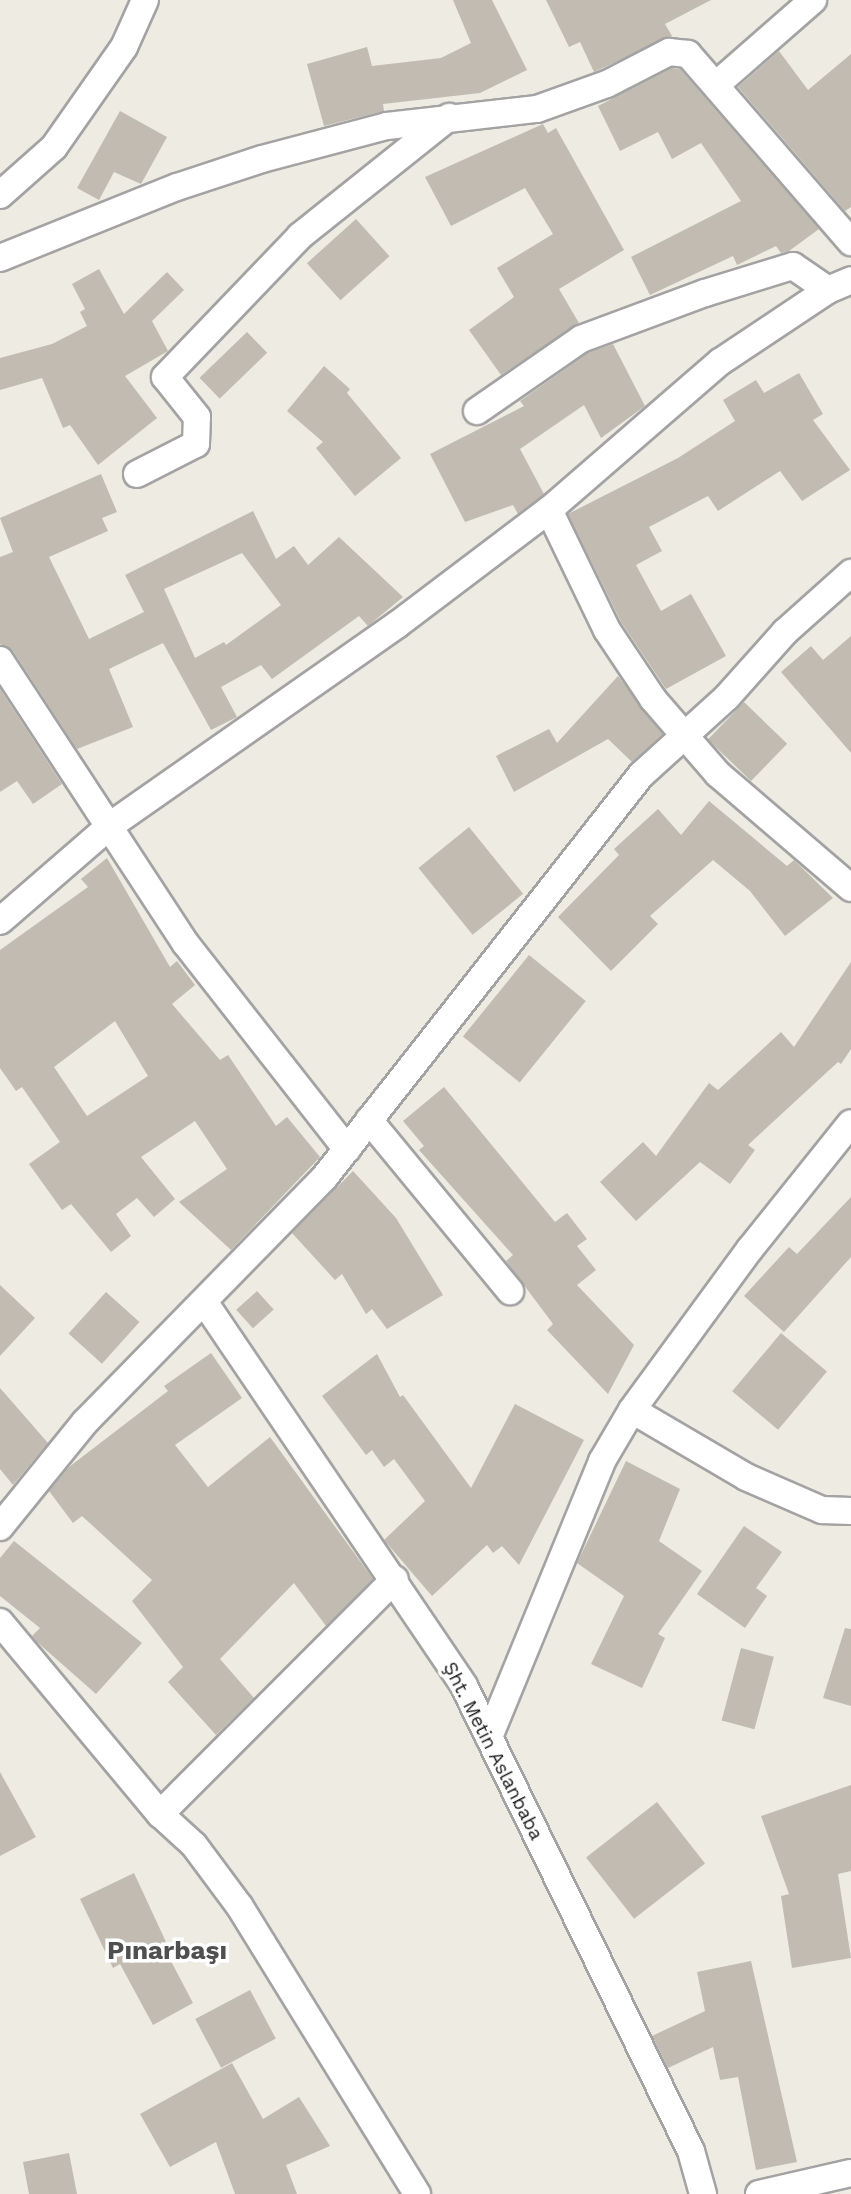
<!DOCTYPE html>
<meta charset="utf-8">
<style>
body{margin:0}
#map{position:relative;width:851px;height:2194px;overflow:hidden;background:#edebe2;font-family:"Work Sans",sans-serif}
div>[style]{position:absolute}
.building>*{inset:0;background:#c2bbb2;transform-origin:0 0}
.roads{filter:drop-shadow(2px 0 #a3a3a3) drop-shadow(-2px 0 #a3a3a3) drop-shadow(0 2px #a3a3a3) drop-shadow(0 -2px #a3a3a3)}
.street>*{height:26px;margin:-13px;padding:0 13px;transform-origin:13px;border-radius:13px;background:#fff}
span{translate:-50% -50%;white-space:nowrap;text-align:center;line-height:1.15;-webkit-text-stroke:7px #fff;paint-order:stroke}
.street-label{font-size:19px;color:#1c1c1c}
.district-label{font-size:26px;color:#4f4f4f;font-weight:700}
</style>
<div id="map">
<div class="building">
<i style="clip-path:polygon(453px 0,492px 0,527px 70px,480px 93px,383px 104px,384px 111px,324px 126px,307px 64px,367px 47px,372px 66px,441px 58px,471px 43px)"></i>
<i style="clip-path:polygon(546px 0,711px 0,665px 24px,672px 36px,594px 72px,580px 42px,569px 47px)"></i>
<i style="clip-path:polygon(779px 51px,808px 90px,851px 54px,851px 207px,845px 211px,738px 87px)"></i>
<i style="clip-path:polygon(672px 68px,680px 69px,819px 229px,789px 251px,781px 253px,776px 246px,737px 265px,733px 256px,650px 295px,631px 257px,741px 201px,701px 143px,672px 159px,658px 132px,620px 151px,598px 106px)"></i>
<i style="clip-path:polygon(120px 111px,167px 137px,141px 184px,114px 172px,99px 200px,77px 188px)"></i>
<i style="clip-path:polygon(543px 124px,548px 133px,556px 128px,624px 250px,559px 289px,579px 323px,501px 375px,469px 330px,514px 297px,497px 268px,553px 234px,525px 188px,451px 226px,425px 177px)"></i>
<i style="left:356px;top:219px;width:50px;height:66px;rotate:48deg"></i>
<i style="clip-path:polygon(99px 269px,124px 314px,167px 272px,184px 290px,152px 321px,168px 351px,125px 376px,157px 418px,98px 465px,70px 425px,63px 428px,42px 378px,0 390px,0 358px,52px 344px,87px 326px,80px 312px,85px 309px,72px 284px)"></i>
<i style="left:247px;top:332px;width:29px;height:66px;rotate:46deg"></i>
<i style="clip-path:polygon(613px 344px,645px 406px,601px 438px,584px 405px,520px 449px,544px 494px,518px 514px,513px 505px,465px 522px,430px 454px,524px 406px,520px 401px,588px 353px)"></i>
<i style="clip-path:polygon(324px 366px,350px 389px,347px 393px,401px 458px,355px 496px,316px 448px,323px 442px,287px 411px)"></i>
<i style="clip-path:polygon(799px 373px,823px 414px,813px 420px,850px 470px,802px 501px,780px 471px,718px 511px,708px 496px,649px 527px,662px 551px,636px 565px,661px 611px,691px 594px,726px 656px,666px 689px,621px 622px,568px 514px,678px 458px,735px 421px,723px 400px,756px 380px,764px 393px)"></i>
<i style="clip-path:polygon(evenodd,101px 474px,117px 512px,102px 518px,108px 531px,49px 557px,89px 639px,144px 612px,125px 575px,253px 511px,276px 559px,294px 546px,308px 565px,339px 537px,403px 597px,368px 626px,359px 616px,272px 679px,261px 665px,221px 687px,237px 717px,211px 730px,163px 643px,109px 669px,133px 727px,77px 749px,13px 651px,0 644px,0 557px,13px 552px,0 518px,101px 474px,242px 553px,281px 605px,226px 645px,224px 642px,195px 658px,164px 589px,242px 553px)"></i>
<i style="clip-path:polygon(851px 636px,851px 753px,781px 672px,811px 646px,823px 660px)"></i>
<i style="clip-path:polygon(618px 676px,663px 734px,632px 762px,608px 739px,514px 792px,496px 756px,549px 729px,557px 743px)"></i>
<i style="clip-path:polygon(0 689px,62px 784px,33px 804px,17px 781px,0 792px)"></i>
<i style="left:744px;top:702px;width:60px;height:52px;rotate:44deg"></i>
<i style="clip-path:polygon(709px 801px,787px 866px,794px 860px,833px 898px,785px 936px,750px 891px,713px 860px,650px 916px,658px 924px,611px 971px,558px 917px,619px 855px,614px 849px,658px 809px,681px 835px)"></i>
<i style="left:469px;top:827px;width:86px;height:65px;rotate:51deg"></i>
<i style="clip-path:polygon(evenodd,107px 858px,170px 967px,177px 961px,195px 985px,172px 1004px,220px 1060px,228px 1055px,276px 1126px,287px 1117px,320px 1157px,231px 1250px,179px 1202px,227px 1169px,195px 1121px,141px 1157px,175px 1199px,154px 1217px,137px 1198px,116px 1214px,131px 1236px,111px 1252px,71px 1204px,62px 1210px,29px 1164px,60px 1142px,22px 1087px,16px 1091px,0 1068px,0 950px,88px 887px,81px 879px,107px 858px,115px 1021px,148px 1076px,87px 1116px,54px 1067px,115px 1021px)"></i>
<i style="left:529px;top:955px;width:73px;height:105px;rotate:39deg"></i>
<i style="clip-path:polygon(851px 962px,851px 1049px,841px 1064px,838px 1062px,748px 1145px,755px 1150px,730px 1184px,700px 1162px,636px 1221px,600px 1182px,643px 1142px,656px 1156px,709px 1083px,718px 1090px,781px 1032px,794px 1047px)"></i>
<i style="clip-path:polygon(444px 1087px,555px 1222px,567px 1213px,587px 1239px,577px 1246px,596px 1270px,577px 1285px,634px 1345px,608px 1394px,547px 1330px,553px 1324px,506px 1261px,513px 1255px,419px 1150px,424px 1146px,403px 1121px)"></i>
<i style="clip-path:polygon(353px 1171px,396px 1218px,443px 1295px,387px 1329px,372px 1309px,366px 1314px,342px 1274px,335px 1280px,292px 1233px)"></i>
<i style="clip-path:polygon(851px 1197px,851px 1257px,784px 1332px,744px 1296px,789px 1247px,797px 1254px)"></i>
<i style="clip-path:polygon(0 1285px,35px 1318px,0 1356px)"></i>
<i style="left:257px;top:1291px;width:25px;height:28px;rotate:48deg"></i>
<i style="left:106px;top:1292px;width:45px;height:56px;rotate:42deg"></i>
<i style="left:781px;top:1333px;width:60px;height:76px;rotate:40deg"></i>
<i style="clip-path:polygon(211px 1353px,242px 1398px,175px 1445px,208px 1487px,270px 1437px,373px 1579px,326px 1626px,294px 1583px,220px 1659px,254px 1698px,216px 1735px,168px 1682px,183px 1667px,132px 1601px,152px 1580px,82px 1516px,73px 1523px,49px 1491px,69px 1467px,168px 1391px,164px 1386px)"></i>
<i style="clip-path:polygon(377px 1354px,400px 1397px,403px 1395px,471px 1488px,515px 1404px,584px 1440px,519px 1565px,502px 1546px,493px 1553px,487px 1545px,432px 1596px,384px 1540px,425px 1501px,394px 1459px,384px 1467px,372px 1450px,366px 1455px,322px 1396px)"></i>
<i style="clip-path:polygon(0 1388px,48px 1443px,13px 1485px,0 1469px)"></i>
<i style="clip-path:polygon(626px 1461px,680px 1489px,659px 1541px,702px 1571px,658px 1634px,665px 1638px,642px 1688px,591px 1664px,624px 1596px,577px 1563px)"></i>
<i style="clip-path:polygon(744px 1526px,782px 1552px,756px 1588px,767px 1596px,745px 1628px,697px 1594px)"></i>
<i style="clip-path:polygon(14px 1541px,142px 1643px,96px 1694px,37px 1642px,32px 1636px,40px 1628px,0 1596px,0 1558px)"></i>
<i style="clip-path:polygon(845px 1628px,851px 1629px,851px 1706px,823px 1698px)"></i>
<i style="left:741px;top:1648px;width:34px;height:75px;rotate:15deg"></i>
<i style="clip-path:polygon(0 1772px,36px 1837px,0 1856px)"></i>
<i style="clip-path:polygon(851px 1785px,851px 1871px,838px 1874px,851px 1958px,792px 1968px,781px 1896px,789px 1894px,761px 1816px)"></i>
<i style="left:657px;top:1802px;width:78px;height:90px;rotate:52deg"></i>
<i style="clip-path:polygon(134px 1873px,166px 1942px,162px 1944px,193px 2003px,153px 2025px,120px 1964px,113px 1968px,80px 1899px)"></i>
<i style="clip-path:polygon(751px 1961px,797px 2162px,756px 2170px,738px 2077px,720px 2080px,713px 2047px,668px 2068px,652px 2036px,705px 2011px,697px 1972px)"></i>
<i style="left:250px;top:1990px;width:55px;height:62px;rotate:62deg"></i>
<i style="clip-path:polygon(232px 2063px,263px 2119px,299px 2097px,330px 2146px,286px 2165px,297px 2194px,235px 2194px,216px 2142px,170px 2167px,140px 2114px)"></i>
<i style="clip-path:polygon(69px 2153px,77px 2194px,29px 2194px,23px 2162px)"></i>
</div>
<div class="roads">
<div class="street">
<i style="left:716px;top:85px;width:129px;rotate:-41.2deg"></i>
<i style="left:0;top:195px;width:72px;rotate:-41.6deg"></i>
<i style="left:54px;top:147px;width:122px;rotate:-55deg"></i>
<i style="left:124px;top:47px;width:51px;rotate:-65.9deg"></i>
<i style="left:0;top:258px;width:191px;rotate:-21.9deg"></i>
<i style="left:177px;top:187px;width:89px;rotate:-18.2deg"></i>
<i style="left:262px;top:159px;width:129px;rotate:-14.8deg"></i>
<i style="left:387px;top:126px;width:151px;rotate:-6.5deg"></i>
<i style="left:537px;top:109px;width:74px;rotate:-19.7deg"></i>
<i style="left:607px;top:84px;width:70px;rotate:-27.3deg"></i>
<i style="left:669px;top:52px;width:19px;rotate:6deg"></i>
<i style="left:688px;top:54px;width:249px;rotate:49.1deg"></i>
<i style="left:477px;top:411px;width:126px;rotate:-34.7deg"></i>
<i style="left:581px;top:339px;width:132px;rotate:-20.4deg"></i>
<i style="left:705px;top:293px;width:92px;rotate:-17.1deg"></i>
<i style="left:793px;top:266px;width:42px;rotate:34.4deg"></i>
<i style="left:137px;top:474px;width:66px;rotate:-27deg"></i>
<i style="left:196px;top:444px;width:27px;rotate:-88deg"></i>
<i style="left:197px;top:417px;width:51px;rotate:-128.7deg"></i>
<i style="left:165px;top:377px;width:195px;rotate:-46.2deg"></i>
<i style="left:300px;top:236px;width:191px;rotate:-38.6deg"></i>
<i style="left:549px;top:510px;width:133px;rotate:64.2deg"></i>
<i style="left:607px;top:630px;width:83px;rotate:56.3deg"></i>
<i style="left:653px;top:699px;width:99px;rotate:49.1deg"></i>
<i style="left:718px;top:774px;width:175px;rotate:40.6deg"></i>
<i style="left:0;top:660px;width:339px;rotate:56.8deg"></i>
<i style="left:186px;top:944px;width:261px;rotate:51.9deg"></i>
<i style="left:0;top:921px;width:147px;rotate:-40.9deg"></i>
<i style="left:111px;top:825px;width:350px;rotate:-35deg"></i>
<i style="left:398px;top:624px;width:189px;rotate:-37.1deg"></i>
<i style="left:549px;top:510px;width:226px;rotate:-40.9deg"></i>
<i style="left:720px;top:362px;width:130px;rotate:-33.7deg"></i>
<i style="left:828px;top:290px;width:25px;rotate:-23deg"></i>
<i style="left:369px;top:1120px;width:222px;rotate:50.5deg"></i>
<i style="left:205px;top:1303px;width:462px;rotate:55.9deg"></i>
<i style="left:464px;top:1686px;width:517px;rotate:63.98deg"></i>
<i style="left:691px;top:2151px;width:45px;rotate:74.4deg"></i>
<i style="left:632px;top:1410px;width:132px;rotate:30.4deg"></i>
<i style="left:746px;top:1477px;width:83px;rotate:23.5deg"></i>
<i style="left:822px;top:1510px;width:29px;rotate:2deg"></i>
<i style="left:0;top:1527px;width:135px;rotate:-51deg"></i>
<i style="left:85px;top:1422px;width:342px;rotate:-45.6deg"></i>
<i style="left:324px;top:1178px;width:513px;rotate:-51.81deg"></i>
<i style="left:641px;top:775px;width:116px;rotate:-42.2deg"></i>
<i style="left:727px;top:697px;width:87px;rotate:-48.3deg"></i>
<i style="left:785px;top:632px;width:89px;rotate:-41.8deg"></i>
<i style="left:0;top:1622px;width:250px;rotate:50.2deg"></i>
<i style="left:160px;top:1814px;width:46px;rotate:42.4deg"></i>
<i style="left:194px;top:1845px;width:77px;rotate:53.4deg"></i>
<i style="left:240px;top:1907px;width:337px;rotate:58.3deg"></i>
<i style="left:489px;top:1737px;width:298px;rotate:-67.7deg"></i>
<i style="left:602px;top:1461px;width:59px;rotate:-59.5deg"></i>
<i style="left:632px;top:1410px;width:200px;rotate:-53.8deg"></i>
<i style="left:750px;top:1249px;width:161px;rotate:-51.3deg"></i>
<i style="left:160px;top:1814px;width:332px;rotate:-45deg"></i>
<i style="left:759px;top:2194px;width:94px;rotate:-12.9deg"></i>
</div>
</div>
<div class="street-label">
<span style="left:493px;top:1751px;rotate:63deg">Şht. Metin Aslanbaba</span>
</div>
<div class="district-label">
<span style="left:167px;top:1951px">Pınarbaşı</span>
</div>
</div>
